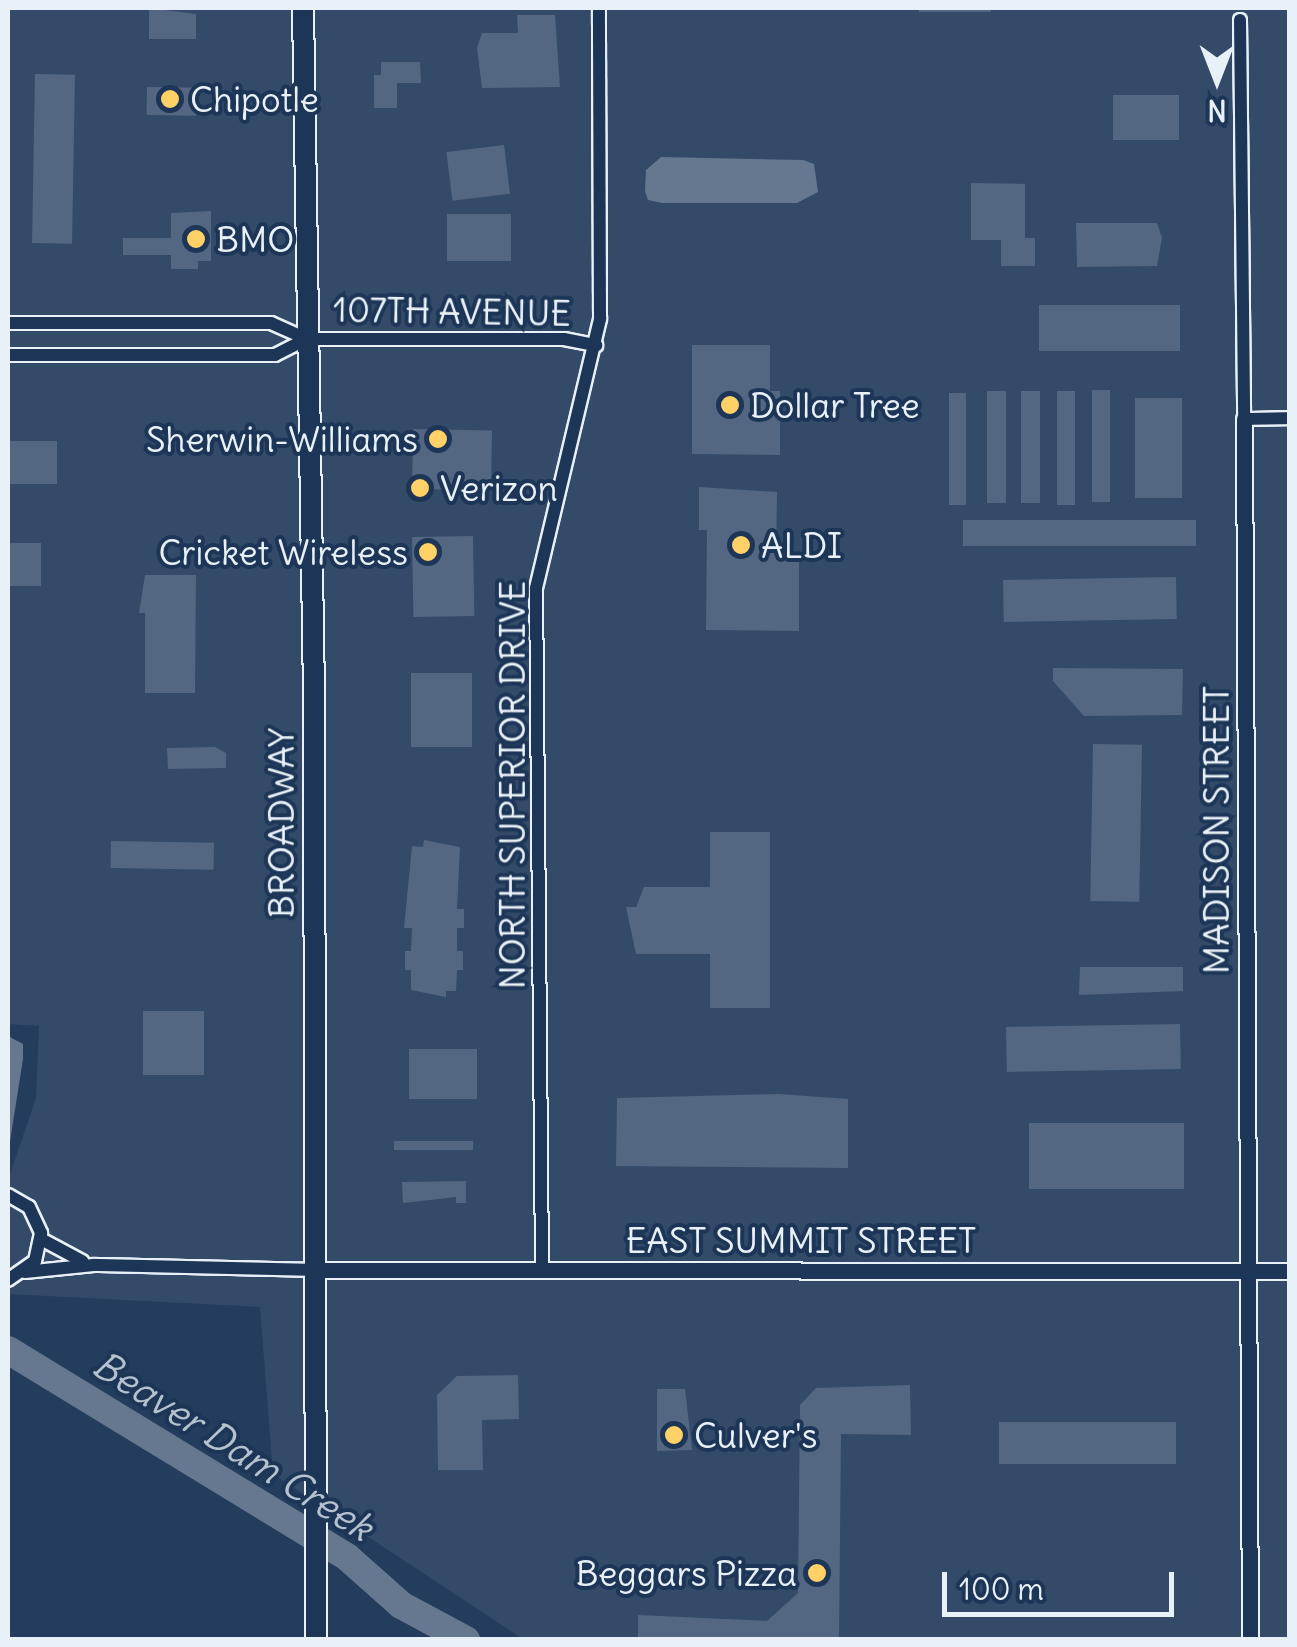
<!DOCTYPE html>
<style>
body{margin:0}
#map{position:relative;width:1297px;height:1647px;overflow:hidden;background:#253d5d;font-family:Delius,sans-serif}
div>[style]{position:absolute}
.built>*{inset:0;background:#334a68}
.water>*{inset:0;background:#657890}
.river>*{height:28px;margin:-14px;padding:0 14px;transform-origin:14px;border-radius:14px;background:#657890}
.building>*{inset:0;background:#536782;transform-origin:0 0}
.roads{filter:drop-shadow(2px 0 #e8f1f8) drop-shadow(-2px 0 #e8f1f8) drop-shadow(0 2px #e8f1f8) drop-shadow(0 -2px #e8f1f8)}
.minor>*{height:12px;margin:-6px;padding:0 6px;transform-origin:6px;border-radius:6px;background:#1d3557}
.tertiary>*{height:15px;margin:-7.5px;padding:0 7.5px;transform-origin:7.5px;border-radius:7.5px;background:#1d3557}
.primary>*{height:20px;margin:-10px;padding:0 10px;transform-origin:10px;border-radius:10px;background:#1d3557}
.dots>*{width:28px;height:28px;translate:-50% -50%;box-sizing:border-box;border:5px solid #1d3557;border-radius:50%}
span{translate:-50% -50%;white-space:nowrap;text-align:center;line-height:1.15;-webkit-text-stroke:8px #1d3557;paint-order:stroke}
.poi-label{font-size:35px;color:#e8f1f8}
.left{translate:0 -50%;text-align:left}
.right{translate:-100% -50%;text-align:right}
.street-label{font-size:35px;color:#e8f1f8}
.water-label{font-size:38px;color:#b4c1ce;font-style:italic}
.frame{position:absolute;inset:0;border:10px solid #e8f1f8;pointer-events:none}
.north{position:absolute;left:1167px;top:30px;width:100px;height:100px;-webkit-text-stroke:8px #1d3557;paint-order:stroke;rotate:180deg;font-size:28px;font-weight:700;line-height:40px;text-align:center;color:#e8f1f8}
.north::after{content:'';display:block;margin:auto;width:35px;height:45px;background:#e8f1f8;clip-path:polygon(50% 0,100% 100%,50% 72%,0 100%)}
.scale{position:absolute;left:942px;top:1572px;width:232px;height:45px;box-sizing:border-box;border:5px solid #e8f1f8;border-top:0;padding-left:12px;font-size:30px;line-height:35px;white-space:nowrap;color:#e8f1f8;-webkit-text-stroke:8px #1d3557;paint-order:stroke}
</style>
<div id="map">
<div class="built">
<i style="clip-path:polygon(8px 8px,1289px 8px,1289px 1639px,523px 1639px,273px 1474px,260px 1307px,8px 1294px,8px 1180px,36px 1098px,39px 1026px,8px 1024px)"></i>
</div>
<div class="water">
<i style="clip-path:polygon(661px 157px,803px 160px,814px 164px,818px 192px,797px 203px,662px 203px,648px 200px,645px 191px,646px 170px)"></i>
<i style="clip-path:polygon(8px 1036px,23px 1044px,23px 1059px,8px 1154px)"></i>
</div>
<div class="river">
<i style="left:8px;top:1350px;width:397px;rotate:31.4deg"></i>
<i style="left:347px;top:1557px;width:72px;rotate:41.6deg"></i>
<i style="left:401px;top:1605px;width:74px;rotate:28.3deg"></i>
</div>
<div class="building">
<i style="clip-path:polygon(149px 8px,196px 14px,196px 39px,149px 39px)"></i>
<i style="left:919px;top:8px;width:72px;height:4px"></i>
<i style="clip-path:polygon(517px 15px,555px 15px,560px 87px,482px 88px,477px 48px,482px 33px,518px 33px)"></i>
<i style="clip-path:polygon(381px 62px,420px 62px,421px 83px,397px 83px,397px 108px,374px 108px,374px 75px,381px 75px)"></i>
<i style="left:35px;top:74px;width:40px;height:169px;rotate:1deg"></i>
<i style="left:147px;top:87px;width:50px;height:28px;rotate:1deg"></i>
<i style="left:1179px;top:95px;width:45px;height:66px;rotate:90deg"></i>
<i style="left:504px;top:145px;width:49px;height:58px;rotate:83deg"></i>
<i style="clip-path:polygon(971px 183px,1025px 184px,1025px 238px,1035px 238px,1035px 266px,1001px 266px,1001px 240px,971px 240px)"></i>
<i style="clip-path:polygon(211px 211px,211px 261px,198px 261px,198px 269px,171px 269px,171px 255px,123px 255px,123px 238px,171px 238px,171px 213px)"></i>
<i style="left:447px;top:214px;width:64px;height:47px"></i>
<i style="clip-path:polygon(1076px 223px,1157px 223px,1162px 238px,1157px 266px,1077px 267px)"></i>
<i style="left:1039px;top:305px;width:141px;height:46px"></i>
<i style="clip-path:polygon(692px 345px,770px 345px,770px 391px,780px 391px,780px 455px,692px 454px)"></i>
<i style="left:1092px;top:390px;width:18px;height:112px"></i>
<i style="left:987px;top:391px;width:19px;height:112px"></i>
<i style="left:1021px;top:391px;width:19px;height:112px"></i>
<i style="left:1057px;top:391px;width:18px;height:114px"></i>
<i style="left:949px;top:393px;width:17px;height:112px"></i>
<i style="left:1135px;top:398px;width:47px;height:100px"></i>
<i style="left:413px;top:429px;width:79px;height:60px;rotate:1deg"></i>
<i style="left:8px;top:441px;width:49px;height:43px"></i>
<i style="clip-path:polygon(699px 487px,777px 492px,776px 560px,799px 560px,799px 631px,706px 630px,707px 530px,699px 530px)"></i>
<i style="left:963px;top:520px;width:233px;height:26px"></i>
<i style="left:473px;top:536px;width:80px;height:61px;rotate:89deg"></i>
<i style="left:8px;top:543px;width:33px;height:43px"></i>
<i style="clip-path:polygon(145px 575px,196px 575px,195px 693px,145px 693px,145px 613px,139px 613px)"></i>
<i style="left:1176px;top:577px;width:42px;height:173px;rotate:89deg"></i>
<i style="clip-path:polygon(1053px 668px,1183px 669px,1182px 715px,1084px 716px,1053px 681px)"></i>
<i style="left:411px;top:673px;width:61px;height:74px"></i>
<i style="left:1093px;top:744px;width:49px;height:157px;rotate:1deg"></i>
<i style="clip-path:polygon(215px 747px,226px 753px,226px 768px,168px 769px,167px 748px)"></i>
<i style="clip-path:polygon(710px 832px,770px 832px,770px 1008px,710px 1008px,710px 954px,636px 954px,626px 907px,636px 907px,644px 887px,710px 887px)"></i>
<i style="clip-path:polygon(424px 840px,460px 847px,457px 909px,464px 909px,464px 928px,457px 928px,457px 951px,463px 951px,463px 970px,457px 970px,456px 991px,446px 991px,446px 997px,411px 990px,411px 970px,405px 970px,405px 951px,411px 951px,412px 928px,404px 928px,412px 846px,423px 847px)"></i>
<i style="left:111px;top:841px;width:103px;height:27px;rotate:1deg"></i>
<i style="clip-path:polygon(1080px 967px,1183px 967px,1183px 991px,1079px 995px)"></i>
<i style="left:143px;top:1011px;width:61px;height:64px"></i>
<i style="left:1180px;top:1024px;width:45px;height:174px;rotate:89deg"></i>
<i style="left:409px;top:1049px;width:68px;height:50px"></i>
<i style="clip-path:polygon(779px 1094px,848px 1099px,848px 1168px,616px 1166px,617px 1098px)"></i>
<i style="left:1029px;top:1123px;width:155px;height:66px"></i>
<i style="left:473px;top:1141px;width:9px;height:79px;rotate:90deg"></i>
<i style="clip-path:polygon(466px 1181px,466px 1203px,456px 1203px,456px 1197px,403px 1203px,402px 1182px)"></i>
<i style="clip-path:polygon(518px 1375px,519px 1419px,482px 1420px,483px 1470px,438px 1470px,437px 1395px,457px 1376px)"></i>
<i style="clip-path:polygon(910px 1385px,911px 1435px,841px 1434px,839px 1640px,638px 1640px,638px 1615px,767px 1621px,798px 1593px,800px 1405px,816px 1388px)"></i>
<i style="clip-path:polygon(657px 1389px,685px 1389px,692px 1450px,657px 1451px)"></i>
<i style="left:1176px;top:1422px;width:42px;height:177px;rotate:90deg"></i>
</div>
<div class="roads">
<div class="minor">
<i style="left:1240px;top:20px;width:399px;rotate:89.4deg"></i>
<i style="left:1244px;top:419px;width:46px;rotate:-1.2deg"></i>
<i style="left:8px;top:323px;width:263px"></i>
<i style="left:271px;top:323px;width:39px;rotate:24deg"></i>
<i style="left:307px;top:339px;width:257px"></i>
<i style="left:564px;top:339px;width:33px;rotate:11deg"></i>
<i style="left:8px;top:355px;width:267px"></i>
<i style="left:275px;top:355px;width:36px;rotate:-27deg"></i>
<i style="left:8px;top:1195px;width:24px;rotate:30deg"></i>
<i style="left:29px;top:1207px;width:29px;rotate:65deg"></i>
<i style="left:41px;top:1233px;width:29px;rotate:102deg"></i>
<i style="left:35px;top:1261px;width:33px;rotate:145deg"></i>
<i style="left:41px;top:1239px;width:47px;rotate:28.2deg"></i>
<i style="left:542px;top:1269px;width:681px;rotate:-90.5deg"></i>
<i style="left:536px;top:588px;width:277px;rotate:-76.6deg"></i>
<i style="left:600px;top:319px;width:311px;rotate:-90.2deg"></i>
<i style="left:25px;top:1272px;width:69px;rotate:-5.8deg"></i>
<i style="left:94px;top:1265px;width:218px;rotate:1.3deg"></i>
</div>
<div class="tertiary">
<i style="left:1244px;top:419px;width:1221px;rotate:89.72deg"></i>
<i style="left:312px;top:1270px;width:978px;rotate:0.06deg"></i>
</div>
<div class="primary">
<i style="left:303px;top:8px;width:684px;rotate:89.08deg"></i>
<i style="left:314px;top:692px;width:948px;rotate:89.88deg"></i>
</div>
</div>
<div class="dots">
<i style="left:170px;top:99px;background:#ffd166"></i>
<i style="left:196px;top:239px;background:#ffd166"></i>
<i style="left:730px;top:405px;background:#ffd166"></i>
<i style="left:438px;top:439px;background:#ffd166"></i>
<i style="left:420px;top:488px;background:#ffd166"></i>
<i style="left:741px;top:545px;background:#ffd166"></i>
<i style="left:428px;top:552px;background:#ffd166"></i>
<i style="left:674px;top:1435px;background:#ffd166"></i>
<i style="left:817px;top:1573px;background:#ffd166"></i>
</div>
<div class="poi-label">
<span class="left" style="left:190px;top:99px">Chipotle</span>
<span class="left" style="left:216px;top:239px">BMO</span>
<span class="left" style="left:750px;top:405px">Dollar Tree</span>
<span class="right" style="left:418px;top:439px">Sherwin-Williams</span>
<span class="left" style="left:440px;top:488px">Verizon</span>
<span class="left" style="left:761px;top:545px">ALDI</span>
<span class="right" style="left:408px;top:552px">Cricket Wireless</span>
<span class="left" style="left:694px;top:1435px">Culver's</span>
<span class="right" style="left:797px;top:1573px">Beggars Pizza</span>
</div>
<div class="street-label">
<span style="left:452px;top:311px;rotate:1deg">107TH AVENUE</span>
<span style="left:512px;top:785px;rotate:-90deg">NORTH SUPERIOR DRIVE</span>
<span style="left:281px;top:823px;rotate:-90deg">BROADWAY</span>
<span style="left:1216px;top:830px;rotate:-90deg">MADISON STREET</span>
<span style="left:801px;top:1240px">EAST SUMMIT STREET</span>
</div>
<div class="water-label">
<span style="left:233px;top:1446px;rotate:32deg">Beaver Dam Creek</span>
</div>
<div class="frame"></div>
<div class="north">N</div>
<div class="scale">100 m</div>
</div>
